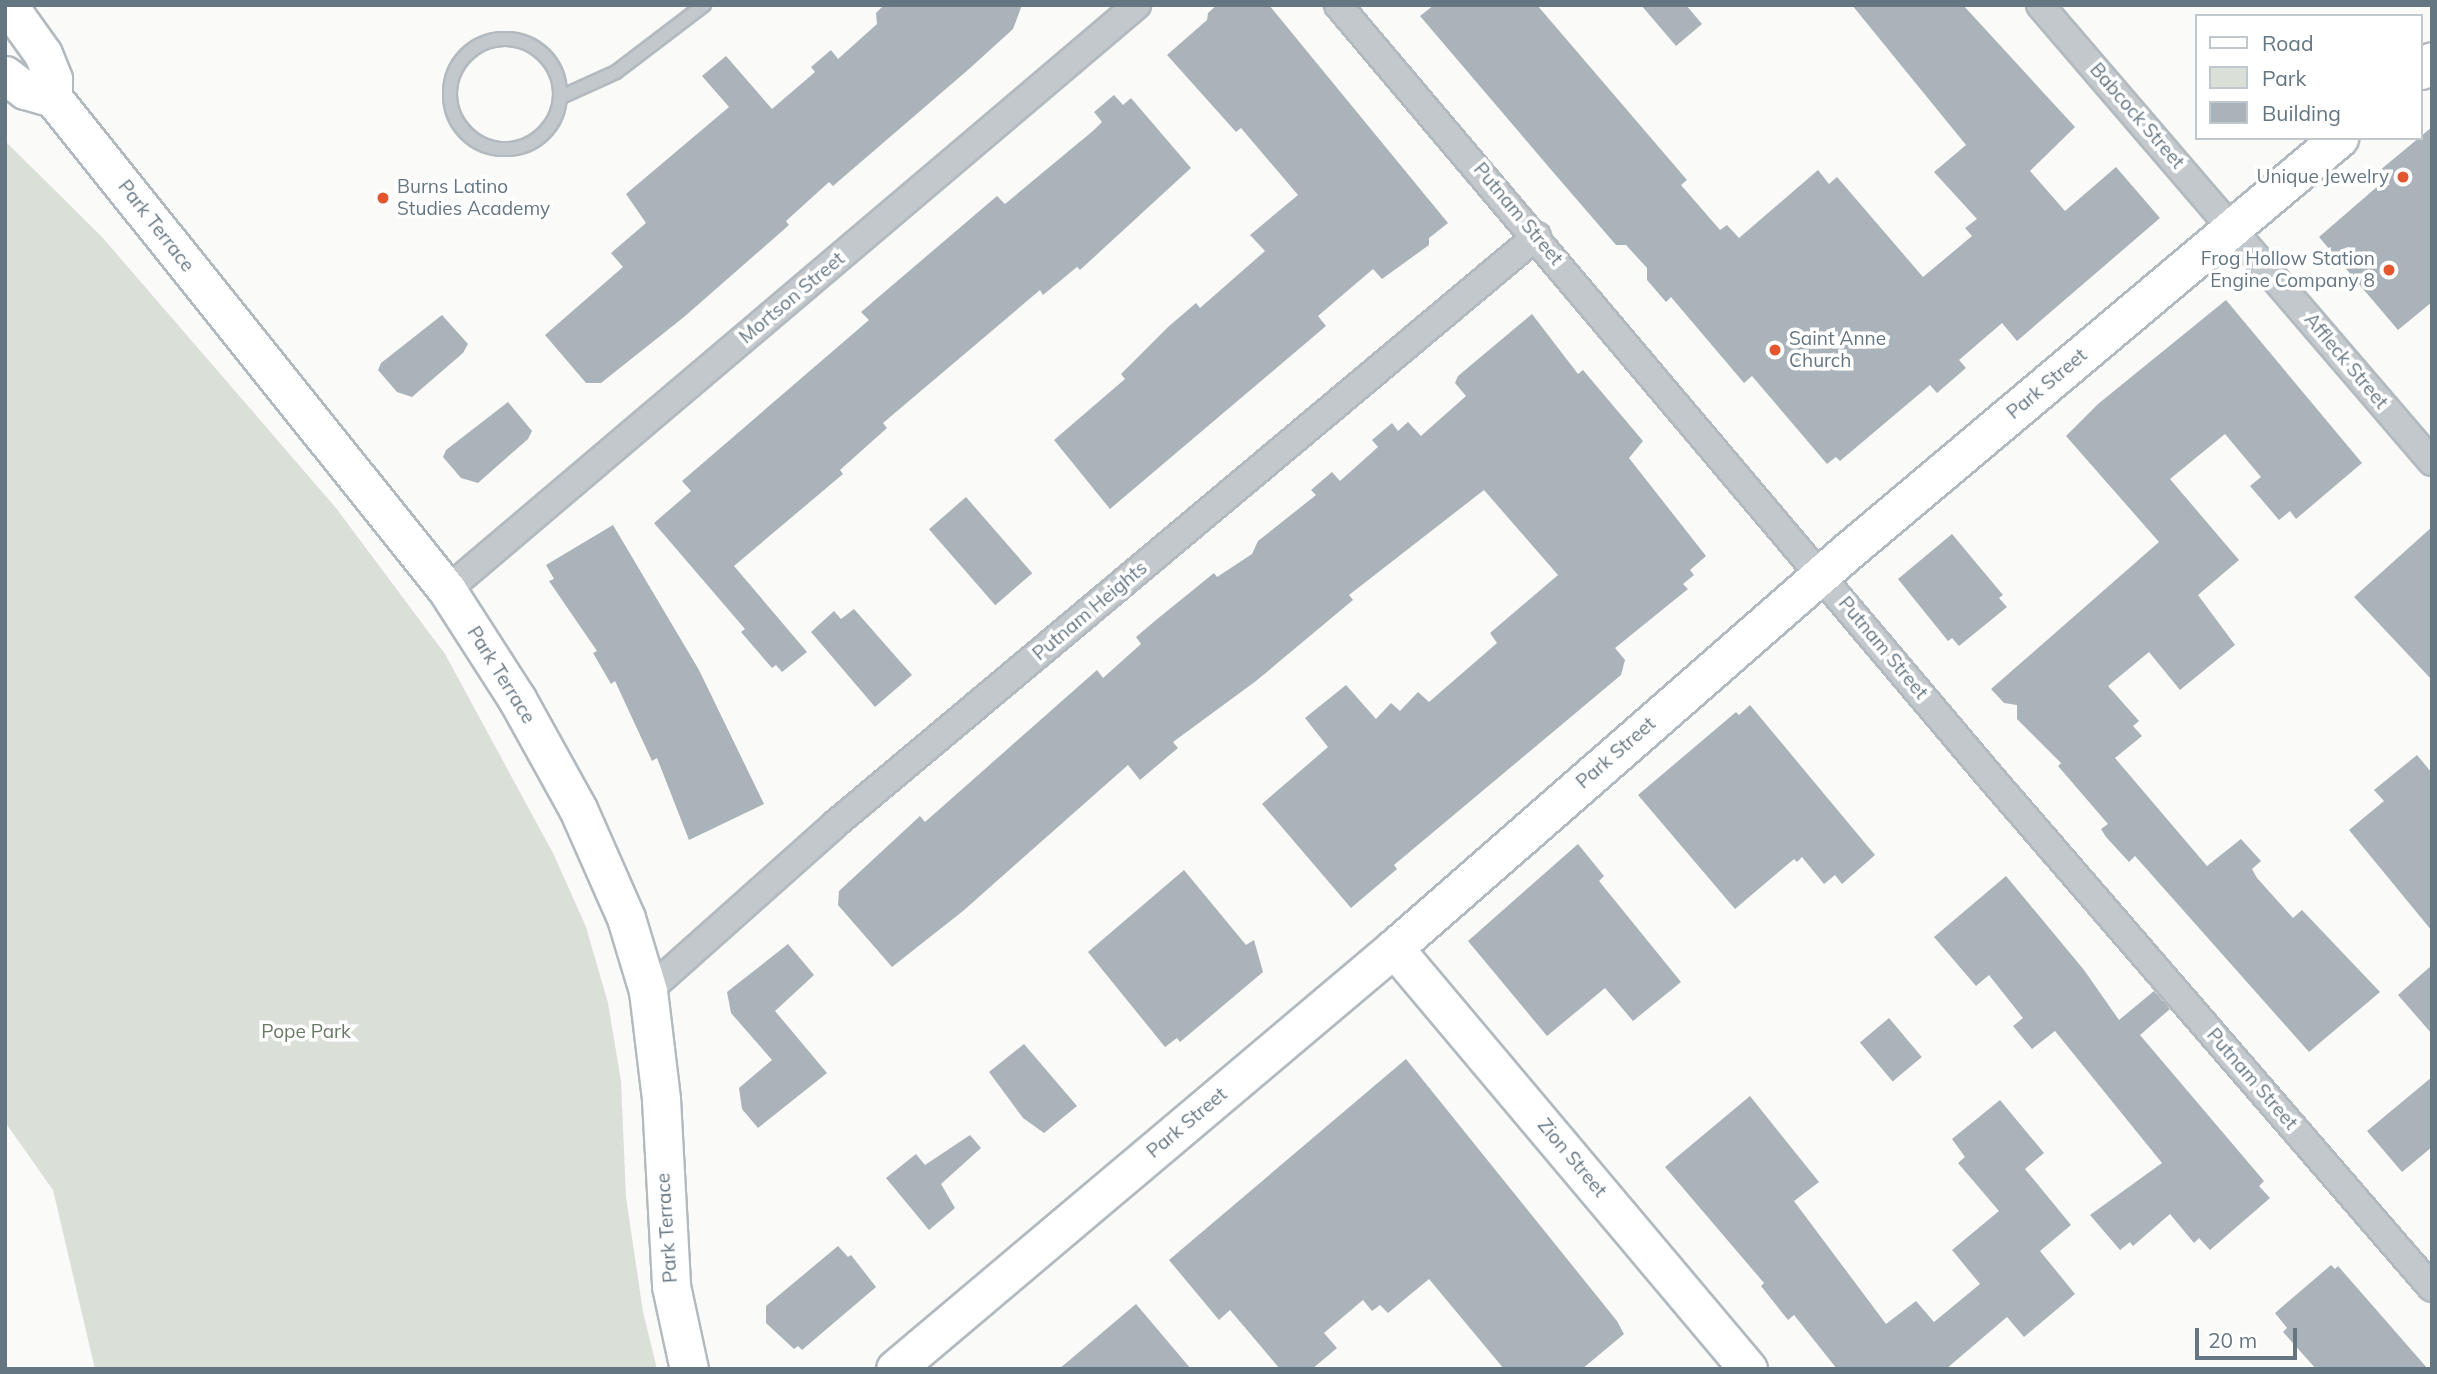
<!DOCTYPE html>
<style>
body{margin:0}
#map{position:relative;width:2437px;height:1374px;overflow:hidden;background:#fafaf8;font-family:Mulish,sans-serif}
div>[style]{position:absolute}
.green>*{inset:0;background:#dadfd7}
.building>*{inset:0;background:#aab3b9;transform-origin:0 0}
.roads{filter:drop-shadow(2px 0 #b3babf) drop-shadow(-2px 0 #b3babf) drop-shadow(0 2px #b3babf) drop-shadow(0 -2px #b3babf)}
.lane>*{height:12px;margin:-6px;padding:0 6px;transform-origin:6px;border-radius:6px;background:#c3c8cc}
.lane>.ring{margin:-6px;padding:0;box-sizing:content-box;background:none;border:12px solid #c3c8cc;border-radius:50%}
.street>*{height:26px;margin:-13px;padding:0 13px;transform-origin:13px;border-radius:13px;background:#c3c8cc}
.secondary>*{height:37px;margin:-18.5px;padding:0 18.5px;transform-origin:18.5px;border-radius:18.5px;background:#fff}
.dots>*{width:19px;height:19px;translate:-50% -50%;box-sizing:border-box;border:4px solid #fff;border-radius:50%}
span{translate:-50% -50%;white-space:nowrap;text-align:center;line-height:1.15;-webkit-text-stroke:7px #fff;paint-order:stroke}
.street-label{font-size:19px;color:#657683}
.poi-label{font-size:19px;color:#657683}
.right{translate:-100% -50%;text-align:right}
.left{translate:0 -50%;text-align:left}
.park-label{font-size:19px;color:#687a64}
.frame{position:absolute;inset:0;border:7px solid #657683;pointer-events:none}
.legend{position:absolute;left:2195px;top:14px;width:228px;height:126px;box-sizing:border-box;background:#fff;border:2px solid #c1c8cd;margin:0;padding:9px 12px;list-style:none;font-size:21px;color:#657683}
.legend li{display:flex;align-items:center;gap:14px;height:35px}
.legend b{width:35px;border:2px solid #c1c8cd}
.scale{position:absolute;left:2195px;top:1328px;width:102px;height:32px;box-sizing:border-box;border:4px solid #657683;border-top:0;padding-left:9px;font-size:21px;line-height:24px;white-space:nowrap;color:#657683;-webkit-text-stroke:5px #fff;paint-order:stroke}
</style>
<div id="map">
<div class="green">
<i style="clip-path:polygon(5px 141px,102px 237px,336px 508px,445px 654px,554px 855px,586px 927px,608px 1003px,621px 1081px,626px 1197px,643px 1312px,657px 1369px,95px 1369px,53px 1190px,5px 1122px)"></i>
</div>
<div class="building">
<i style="clip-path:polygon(884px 5px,1022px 5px,1013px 29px,969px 69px,833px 186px,829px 182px,786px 221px,789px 225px,684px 317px,601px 383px,586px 383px,545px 335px,623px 267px,611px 253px,646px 223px,626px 194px,729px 107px,702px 76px,726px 56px,772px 109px,815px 72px,811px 67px,831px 50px,838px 59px,877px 24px,876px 13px)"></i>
<i style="clip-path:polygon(1217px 5px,1269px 5px,1448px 223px,1429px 238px,1429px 245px,1382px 279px,1373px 269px,1318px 316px,1326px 326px,1110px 509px,1054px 440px,1125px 379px,1121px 374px,1168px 327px,1196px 303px,1200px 308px,1265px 251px,1250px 235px,1298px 195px,1241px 128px,1236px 132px,1167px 55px,1207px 20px,1208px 13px)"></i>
<i style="clip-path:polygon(1434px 5px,1537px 5px,1687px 180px,1681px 185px,1720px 230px,1727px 225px,1739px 238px,1818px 170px,1829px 184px,1837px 177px,1923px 277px,1972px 236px,1965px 228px,1977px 219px,1934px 172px,1966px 145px,1852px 5px,1963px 5px,2075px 127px,2030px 171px,2065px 211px,2116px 167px,2160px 218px,2017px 341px,2002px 323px,1959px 360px,1966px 368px,1937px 393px,1930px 385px,1840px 461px,1836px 457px,1827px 464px,1752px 376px,1744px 383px,1671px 297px,1666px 302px,1647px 280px,1647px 268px,1626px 245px,1616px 245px,1553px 172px,1420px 16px)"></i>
<i style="clip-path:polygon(1641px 5px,1686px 5px,1702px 24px,1676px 46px)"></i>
<i style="clip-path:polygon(1114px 95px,1123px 105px,1131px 98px,1191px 168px,1080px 270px,1077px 267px,1043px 295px,1040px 290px,883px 423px,887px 428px,840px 470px,843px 474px,734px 566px,807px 652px,782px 672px,776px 665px,772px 668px,741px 632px,745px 629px,654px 523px,691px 491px,682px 481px,869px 320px,861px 312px,997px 196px,1005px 204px,1094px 130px,1102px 122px,1094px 112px)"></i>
<i style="clip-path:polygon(2432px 127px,2432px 302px,2398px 330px,2319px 237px,2386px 179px,2379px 171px)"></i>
<i style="clip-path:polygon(2226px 300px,2362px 463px,2296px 519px,2290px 511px,2279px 520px,2250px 486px,2261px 477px,2225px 434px,2170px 479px,2239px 560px,2198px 595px,2235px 645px,2180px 690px,2149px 652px,2108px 686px,2139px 721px,2133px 726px,2142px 736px,2115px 758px,2207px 866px,2241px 839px,2261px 861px,2252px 869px,2257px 878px,2293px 918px,2302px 910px,2380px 992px,2309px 1052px,2135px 856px,2129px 862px,2106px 837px,2101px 829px,2108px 824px,2058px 766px,2061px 763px,2017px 719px,2017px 705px,2004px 703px,1991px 689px,2159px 542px,2066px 436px,2098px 404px)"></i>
<i style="clip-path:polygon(1532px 314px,1578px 374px,1583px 370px,1643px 441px,1629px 458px,1706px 556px,1690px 570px,1694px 575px,1683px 584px,1688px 589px,1615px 648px,1625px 660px,1621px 675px,1394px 865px,1397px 869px,1351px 908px,1262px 804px,1328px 747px,1305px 718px,1346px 685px,1376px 719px,1391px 703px,1400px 711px,1418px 692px,1429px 702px,1497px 643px,1490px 633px,1558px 575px,1484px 490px,1349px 595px,1353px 600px,1256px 681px,1173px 742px,1178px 748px,1140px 780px,1128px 765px,963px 911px,892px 967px,838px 905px,839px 891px,920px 816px,925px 822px,1097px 670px,1103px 678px,1141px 644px,1136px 637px,1156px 620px,1214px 573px,1217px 577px,1252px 554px,1258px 541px,1316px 495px,1311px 490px,1332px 472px,1340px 481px,1378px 447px,1372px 440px,1392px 423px,1398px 431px,1408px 422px,1421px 436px,1466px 396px,1455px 383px,1458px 376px)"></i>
<i style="clip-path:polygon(442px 315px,468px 344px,463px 353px,412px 397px,397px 392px,378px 370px,381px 363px)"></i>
<i style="clip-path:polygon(508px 402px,532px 431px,528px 439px,478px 483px,461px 478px,443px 457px,446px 450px)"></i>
<i style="left:966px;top:497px;width:101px;height:49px;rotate:49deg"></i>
<i style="clip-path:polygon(613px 525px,699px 670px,764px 804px,689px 840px,657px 758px,652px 761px,615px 681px,611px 684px,593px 653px,597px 651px,549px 581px,554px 579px,546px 565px)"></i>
<i style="clip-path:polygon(2432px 527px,2432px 680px,2354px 597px)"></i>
<i style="clip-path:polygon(1952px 534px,2003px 595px,1999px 598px,2007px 607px,1959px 646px,1952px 638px,1948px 641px,1898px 579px)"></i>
<i style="clip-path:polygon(854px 609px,912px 675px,875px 707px,811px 632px,834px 611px,841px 619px)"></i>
<i style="clip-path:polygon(1750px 705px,1875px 855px,1842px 884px,1835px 875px,1824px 884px,1802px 857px,1797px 862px,1794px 859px,1735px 909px,1638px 795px,1736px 712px,1739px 715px)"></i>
<i style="clip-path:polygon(2417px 755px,2432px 773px,2432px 931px,2349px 830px,2384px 801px,2374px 790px)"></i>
<i style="clip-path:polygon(1578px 844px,1604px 876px,1599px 881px,1681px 982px,1633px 1021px,1605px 988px,1547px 1036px,1468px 941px)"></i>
<i style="clip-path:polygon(1184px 870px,1246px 945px,1254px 940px,1263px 972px,1180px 1042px,1177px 1038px,1165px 1047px,1088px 952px)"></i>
<i style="clip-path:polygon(2006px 876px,2084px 970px,2119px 1020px,2154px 991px,2170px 1009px,2140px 1035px,2264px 1181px,2259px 1186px,2270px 1198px,2210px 1250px,2199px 1238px,2194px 1243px,2170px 1214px,2133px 1246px,2130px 1242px,2120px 1250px,2090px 1215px,2162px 1163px,2055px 1031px,2032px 1049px,2013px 1026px,2023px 1018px,1989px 975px,1976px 986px,1934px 937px)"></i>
<i style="clip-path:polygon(788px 944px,814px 975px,775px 1011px,827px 1073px,758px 1128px,742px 1109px,739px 1088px,772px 1060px,731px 1013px,727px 992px)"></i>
<i style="clip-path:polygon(2432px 965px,2432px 1034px,2398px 995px)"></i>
<i style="left:1889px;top:1018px;width:51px;height:38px;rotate:50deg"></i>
<i style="clip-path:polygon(1024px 1044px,1077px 1106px,1044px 1133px,1023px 1118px,989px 1072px)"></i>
<i style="clip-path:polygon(1406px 1059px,1617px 1321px,1624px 1334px,1582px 1369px,1504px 1369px,1429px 1279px,1388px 1313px,1380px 1305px,1372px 1311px,1363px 1300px,1324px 1333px,1337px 1348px,1312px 1369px,1280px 1369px,1230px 1310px,1219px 1320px,1169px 1260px)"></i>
<i style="clip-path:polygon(2432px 1077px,2432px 1147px,2402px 1172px,2367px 1131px)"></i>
<i style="clip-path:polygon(1750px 1096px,1819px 1182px,1794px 1201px,1886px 1324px,1916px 1301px,1934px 1322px,1980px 1284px,1952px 1250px,1999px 1211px,1958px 1163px,1965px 1157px,1952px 1139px,2000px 1100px,2044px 1153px,2025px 1169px,2071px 1225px,2040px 1251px,2075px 1294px,2024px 1337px,2007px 1317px,1946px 1369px,1837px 1369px,1794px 1315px,1788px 1320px,1761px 1286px,1764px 1283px,1665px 1167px)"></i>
<i style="clip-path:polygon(970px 1135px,981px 1148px,941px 1184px,955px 1208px,929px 1230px,886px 1178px,916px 1154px,925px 1165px)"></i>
<i style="clip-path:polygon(838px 1246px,848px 1257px,851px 1255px,876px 1287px,802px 1350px,798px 1346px,794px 1349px,766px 1323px,766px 1306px)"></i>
<i style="clip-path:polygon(2331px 1265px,2335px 1269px,2338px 1266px,2428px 1369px,2316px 1369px,2283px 1332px,2287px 1328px,2275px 1313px)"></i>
<i style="clip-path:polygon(1136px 1304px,1191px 1369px,1059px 1369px)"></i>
</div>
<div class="roads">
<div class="lane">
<i class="ring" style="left:450px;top:39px;width:98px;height:98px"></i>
<i style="left:561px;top:97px;width:60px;rotate:-24.4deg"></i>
<i style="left:616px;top:72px;width:111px;rotate:-37.3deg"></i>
</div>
<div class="street">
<i style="left:1338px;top:5px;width:1015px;rotate:49.8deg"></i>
<i style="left:1993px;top:780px;width:671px;rotate:49.17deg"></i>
<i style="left:2040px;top:5px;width:602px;rotate:49.38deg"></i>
<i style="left:447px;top:590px;width:905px;rotate:-40.29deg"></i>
<i style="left:648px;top:991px;width:249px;rotate:-41.7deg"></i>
<i style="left:834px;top:825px;width:917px;rotate:-39.96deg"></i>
</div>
<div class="secondary">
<i style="left:8px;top:5px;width:60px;rotate:54.5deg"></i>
<i style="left:43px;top:54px;width:27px;rotate:68deg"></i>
<i style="left:53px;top:79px;width:19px;rotate:90deg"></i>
<i style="left:2421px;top:70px;width:14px;rotate:-39deg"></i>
<i style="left:5px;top:75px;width:25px;rotate:37deg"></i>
<i style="left:25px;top:90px;width:29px;rotate:16deg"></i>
<i style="left:53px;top:98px;width:630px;rotate:51.31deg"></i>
<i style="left:447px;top:590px;width:130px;rotate:57.3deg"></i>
<i style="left:517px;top:699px;width:126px;rotate:61deg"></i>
<i style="left:578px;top:809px;width:119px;rotate:66.2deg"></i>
<i style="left:626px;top:918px;width:76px;rotate:73.2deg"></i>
<i style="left:648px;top:991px;width:109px;rotate:83.1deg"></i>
<i style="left:661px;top:1099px;width:187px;rotate:86.9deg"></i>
<i style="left:671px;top:1286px;width:85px;rotate:77.8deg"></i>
<i style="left:1394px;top:948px;width:550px;rotate:49.94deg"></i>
<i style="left:895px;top:1369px;width:653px;rotate:-40.15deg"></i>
<i style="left:1394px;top:948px;width:603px;rotate:-41.17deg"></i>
<i style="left:1848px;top:551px;width:642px;rotate:-40.07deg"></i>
</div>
</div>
<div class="dots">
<i style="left:2403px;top:177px;background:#e4572e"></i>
<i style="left:383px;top:198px;background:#e4572e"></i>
<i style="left:2389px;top:270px;background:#e4572e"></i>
<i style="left:1775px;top:350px;background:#e4572e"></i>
</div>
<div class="street-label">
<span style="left:2137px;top:116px;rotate:49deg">Babcock Street</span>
<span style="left:1518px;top:214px;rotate:50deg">Putnam Street</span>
<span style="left:156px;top:226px;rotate:52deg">Park Terrace</span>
<span style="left:792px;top:298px;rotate:-40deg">Mortson Street</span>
<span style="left:2346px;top:361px;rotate:50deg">Affleck Street</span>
<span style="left:2047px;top:384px;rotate:-40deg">Park Street</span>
<span style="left:1090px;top:611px;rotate:-40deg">Putnam Heights</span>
<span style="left:1883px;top:648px;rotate:50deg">Putnam Street</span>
<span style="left:501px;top:675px;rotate:58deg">Park Terrace</span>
<span style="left:1616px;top:753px;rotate:-41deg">Park Street</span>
<span style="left:2252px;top:1079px;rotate:49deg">Putnam Street</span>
<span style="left:1187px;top:1123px;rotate:-40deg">Park Street</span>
<span style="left:1572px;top:1158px;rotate:50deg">Zion Street</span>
<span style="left:667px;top:1228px;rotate:-94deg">Park Terrace</span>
</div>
<div class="poi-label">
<span class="right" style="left:2389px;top:177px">Unique Jewelry</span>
<span class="left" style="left:397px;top:198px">Burns Latino<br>Studies Academy</span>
<span class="right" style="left:2375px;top:270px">Frog Hollow Station<br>Engine Company 8</span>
<span class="left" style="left:1789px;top:350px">Saint Anne<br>Church</span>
</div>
<div class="park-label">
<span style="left:306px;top:1032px">Pope Park</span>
</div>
<div class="frame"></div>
<ul class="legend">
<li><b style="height:9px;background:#fff"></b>Road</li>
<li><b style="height:19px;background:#dadfd7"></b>Park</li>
<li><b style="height:19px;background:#aab3b9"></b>Building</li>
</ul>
<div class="scale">20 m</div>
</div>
